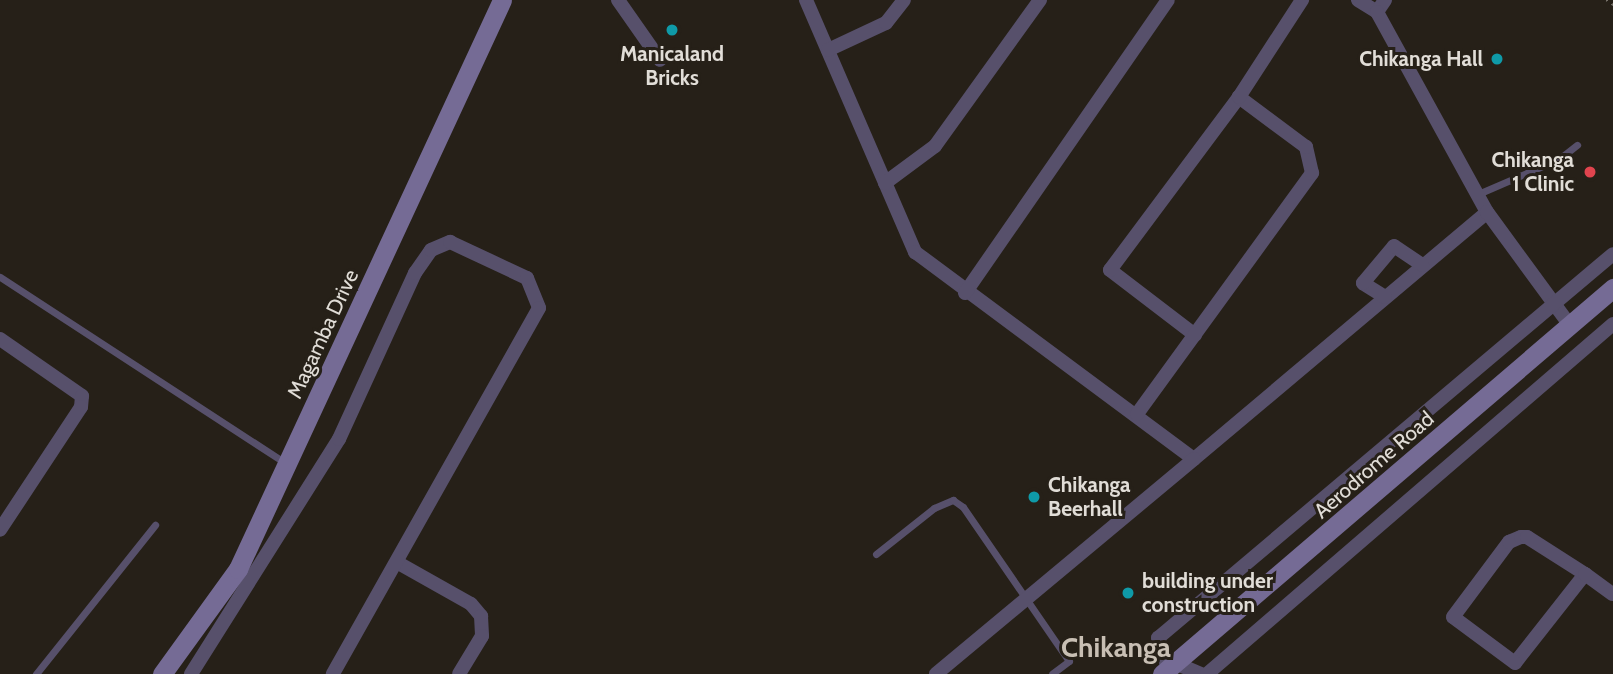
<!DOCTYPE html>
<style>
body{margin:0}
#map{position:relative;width:1613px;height:674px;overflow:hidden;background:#262018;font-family:Cabin,sans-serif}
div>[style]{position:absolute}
.path>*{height:2px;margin-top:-1px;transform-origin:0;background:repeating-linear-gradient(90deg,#767169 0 2px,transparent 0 7px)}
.lane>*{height:7px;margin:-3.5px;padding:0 3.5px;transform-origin:3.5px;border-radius:3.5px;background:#57506b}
.street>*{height:14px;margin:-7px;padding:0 7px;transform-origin:7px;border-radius:7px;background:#57506b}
.secondary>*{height:19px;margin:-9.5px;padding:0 9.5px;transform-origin:9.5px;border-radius:9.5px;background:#756b95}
.dots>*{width:19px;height:19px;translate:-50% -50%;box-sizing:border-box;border:4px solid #262018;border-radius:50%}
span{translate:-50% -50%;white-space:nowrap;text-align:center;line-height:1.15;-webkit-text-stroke:6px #262018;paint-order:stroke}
.poi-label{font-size:21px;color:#e1ddd7;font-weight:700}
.right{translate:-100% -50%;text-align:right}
.left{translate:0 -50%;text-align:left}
.street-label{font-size:21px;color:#e1ddd7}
.district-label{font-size:28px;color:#c8bfb4;font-weight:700}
</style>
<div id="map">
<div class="path">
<i style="left:1606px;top:0;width:9px;rotate:36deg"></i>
</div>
<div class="lane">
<i style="left:1478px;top:194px;width:88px;rotate:-23.4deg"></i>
<i style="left:1559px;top:159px;width:23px;rotate:-38deg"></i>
<i style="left:0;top:277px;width:340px;rotate:33.1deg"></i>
<i style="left:876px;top:554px;width:74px;rotate:-38.4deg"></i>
<i style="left:934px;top:508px;width:21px;rotate:-23deg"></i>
<i style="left:953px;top:500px;width:12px;rotate:35deg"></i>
<i style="left:963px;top:507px;width:187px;rotate:55.5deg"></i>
<i style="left:1069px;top:661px;width:21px;rotate:143deg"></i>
<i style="left:36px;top:674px;width:191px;rotate:-51.4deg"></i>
</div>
<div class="street">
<i style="left:618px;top:0;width:73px;rotate:55deg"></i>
<i style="left:806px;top:0;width:275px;rotate:66.6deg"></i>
<i style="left:915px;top:252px;width:347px;rotate:36.6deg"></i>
<i style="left:1194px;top:459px;width:383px;rotate:-40.1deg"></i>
<i style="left:1358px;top:0;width:22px;rotate:32deg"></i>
<i style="left:1385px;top:0;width:14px;rotate:124deg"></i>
<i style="left:1377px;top:12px;width:228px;rotate:61.2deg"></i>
<i style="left:1487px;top:212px;width:139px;rotate:53.8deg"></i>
<i style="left:828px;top:50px;width:64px;rotate:-25deg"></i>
<i style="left:886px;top:23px;width:29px;rotate:-52deg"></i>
<i style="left:885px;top:183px;width:62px;rotate:-36.5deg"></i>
<i style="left:935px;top:146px;width:180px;rotate:-54.3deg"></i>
<i style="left:965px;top:293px;width:356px;rotate:-55.3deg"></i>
<i style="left:1385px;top:297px;width:26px;rotate:-148deg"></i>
<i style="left:1363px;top:283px;width:48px;rotate:-50deg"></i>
<i style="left:1394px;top:246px;width:34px;rotate:34deg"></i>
<i style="left:1195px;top:335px;width:107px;rotate:-142.6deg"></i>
<i style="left:1110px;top:270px;width:216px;rotate:-53.3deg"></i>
<i style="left:0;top:339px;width:100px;rotate:34.8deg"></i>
<i style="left:82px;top:396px;width:11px;rotate:95deg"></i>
<i style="left:81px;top:407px;width:147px;rotate:123.4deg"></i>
<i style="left:1137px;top:414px;width:298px;rotate:-54deg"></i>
<i style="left:1312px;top:173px;width:27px;rotate:-103deg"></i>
<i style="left:1306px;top:147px;width:84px;rotate:-143.3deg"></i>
<i style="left:1239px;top:97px;width:116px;rotate:-57deg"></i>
<i style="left:400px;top:564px;width:81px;rotate:29.4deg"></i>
<i style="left:471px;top:604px;width:16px;rotate:50deg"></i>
<i style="left:481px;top:616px;width:20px;rotate:87deg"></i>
<i style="left:482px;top:636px;width:44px;rotate:121.2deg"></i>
<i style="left:1585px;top:574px;width:113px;rotate:128.2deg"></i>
<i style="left:1515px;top:663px;width:77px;rotate:-143.4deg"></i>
<i style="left:1453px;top:617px;width:94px;rotate:-53.3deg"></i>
<i style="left:1509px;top:542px;width:13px;rotate:-23deg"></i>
<i style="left:1521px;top:537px;width:6px"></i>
<i style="left:1527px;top:537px;width:69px;rotate:32.5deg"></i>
<i style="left:1585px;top:574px;width:34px;rotate:36deg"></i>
<i style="left:1175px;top:663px;width:28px;rotate:23deg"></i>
<i style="left:1168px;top:668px;width:32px;rotate:-108deg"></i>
<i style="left:1158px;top:638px;width:595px;rotate:-40.16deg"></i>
<i style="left:191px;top:674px;width:278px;rotate:-57.8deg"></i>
<i style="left:339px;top:439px;width:183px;rotate:-65.4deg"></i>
<i style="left:415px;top:273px;width:28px;rotate:-55deg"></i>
<i style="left:431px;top:250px;width:21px;rotate:-23deg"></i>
<i style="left:450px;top:242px;width:85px;rotate:25.1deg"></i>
<i style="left:527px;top:278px;width:32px;rotate:68deg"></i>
<i style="left:539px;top:308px;width:420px;rotate:119.4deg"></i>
<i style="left:936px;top:674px;width:336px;rotate:-39.8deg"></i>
<i style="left:1207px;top:674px;width:536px;rotate:-40.76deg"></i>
</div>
<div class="secondary">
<i style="left:162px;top:674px;width:130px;rotate:-54.1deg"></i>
<i style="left:238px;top:569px;width:627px;rotate:-65.11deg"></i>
<i style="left:1162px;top:674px;width:594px;rotate:-40.56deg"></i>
</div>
<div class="dots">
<i style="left:672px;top:30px;background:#0f9aa8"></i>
<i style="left:1497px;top:59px;background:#0f9aa8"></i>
<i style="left:1590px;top:172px;background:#e0444e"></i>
<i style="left:1034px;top:497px;background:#0f9aa8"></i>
<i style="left:1128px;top:593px;background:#0f9aa8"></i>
</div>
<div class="poi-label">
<span style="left:672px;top:66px">Manicaland<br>Bricks</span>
<span class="right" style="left:1483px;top:59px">Chikanga Hall</span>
<span class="right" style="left:1574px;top:172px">Chikanga<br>1 Clinic</span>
<span class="left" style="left:1048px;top:497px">Chikanga<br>Beerhall</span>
<span class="left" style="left:1142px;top:593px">building under<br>construction</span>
</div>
<div class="street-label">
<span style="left:323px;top:334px;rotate:-65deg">Magamba Drive</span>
<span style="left:1374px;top:465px;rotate:-41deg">Aerodrome Road</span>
</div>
<div class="district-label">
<span style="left:1116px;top:647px">Chikanga</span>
</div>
</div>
